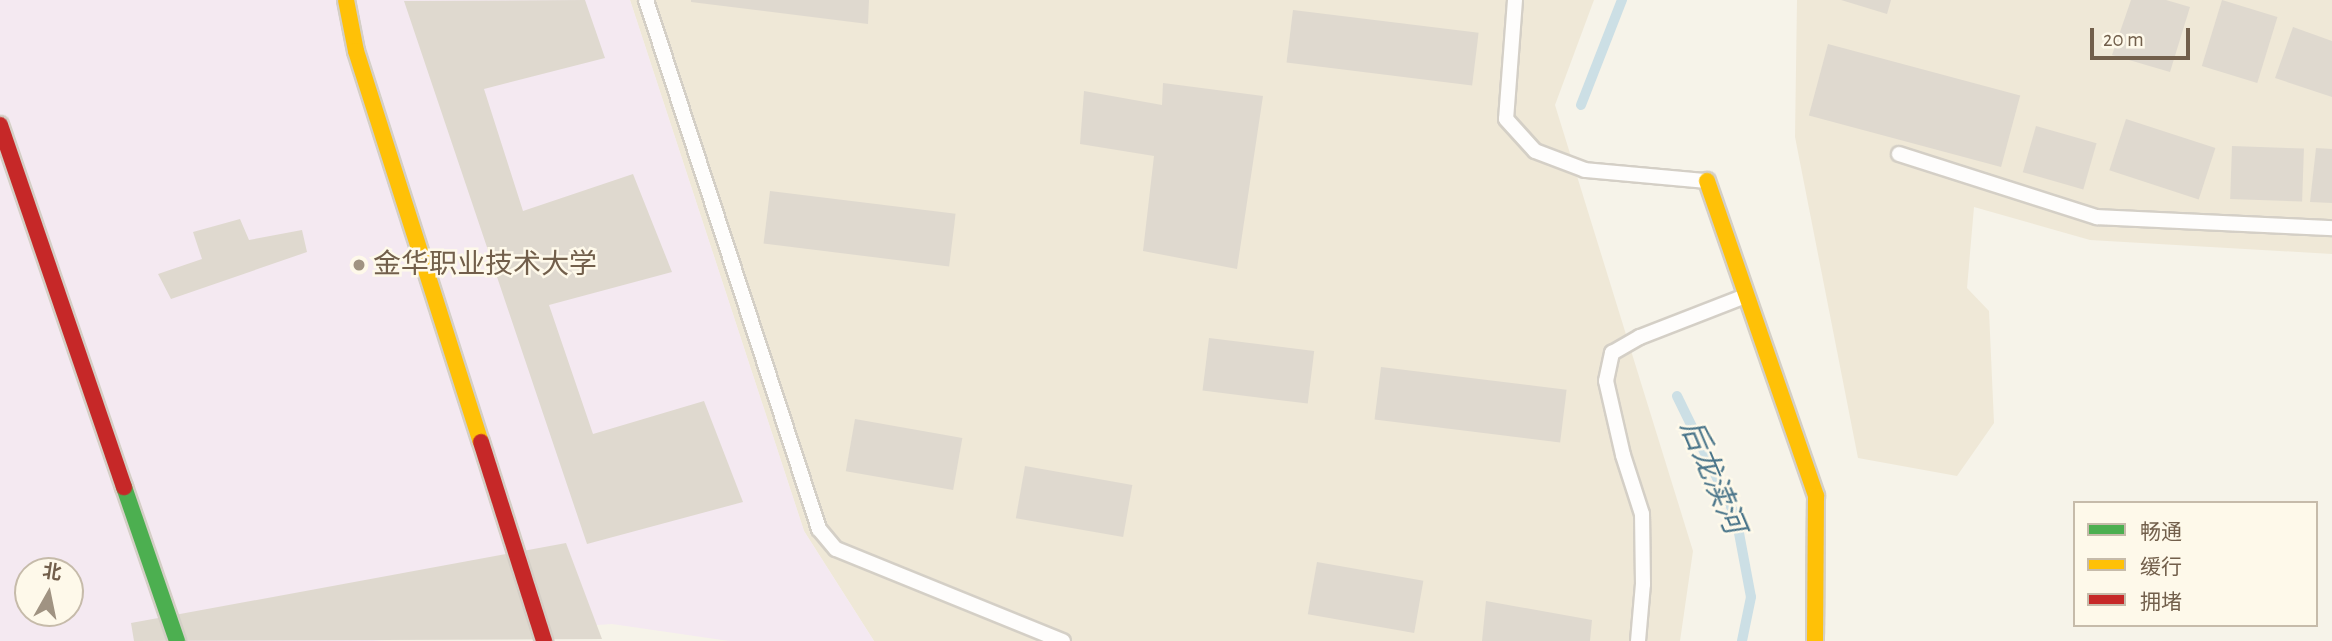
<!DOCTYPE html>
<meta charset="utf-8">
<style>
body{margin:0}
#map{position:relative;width:2332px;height:641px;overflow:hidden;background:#f6f3e9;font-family:"Alegreya Sans","Noto Sans SC",sans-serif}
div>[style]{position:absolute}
.residential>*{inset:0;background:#efe8d7}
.education>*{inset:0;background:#f4e9f1}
.stream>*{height:10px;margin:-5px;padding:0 5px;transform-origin:5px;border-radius:5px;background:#ccdfe5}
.building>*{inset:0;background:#dfd9cf;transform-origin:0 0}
.roads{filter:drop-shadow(2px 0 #d4cfc6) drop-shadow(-2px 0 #d4cfc6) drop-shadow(0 2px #d4cfc6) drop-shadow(0 -2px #d4cfc6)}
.lane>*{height:14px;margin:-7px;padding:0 7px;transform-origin:7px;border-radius:7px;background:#fefdfc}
.fast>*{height:16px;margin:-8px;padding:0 8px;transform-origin:8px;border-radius:8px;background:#4caf50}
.slow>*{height:16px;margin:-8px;padding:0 8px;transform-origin:8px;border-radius:8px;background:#ffc107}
.jam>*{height:16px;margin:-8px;padding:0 8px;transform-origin:8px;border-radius:8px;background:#c62828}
.dots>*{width:19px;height:19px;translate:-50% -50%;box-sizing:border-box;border:4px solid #fef9ea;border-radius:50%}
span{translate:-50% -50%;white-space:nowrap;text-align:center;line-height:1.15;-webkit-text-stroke:5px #fef9ea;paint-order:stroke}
.poi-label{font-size:28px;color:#725f4b}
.left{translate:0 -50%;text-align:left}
.water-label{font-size:30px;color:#4a758a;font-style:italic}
.legend{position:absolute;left:2073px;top:501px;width:245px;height:126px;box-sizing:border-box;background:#fef9ea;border:2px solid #c6bbaa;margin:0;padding:9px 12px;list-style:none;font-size:21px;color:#725f4b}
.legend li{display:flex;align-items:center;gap:14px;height:35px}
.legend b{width:35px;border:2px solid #c6bbaa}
.north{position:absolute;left:14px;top:557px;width:70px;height:70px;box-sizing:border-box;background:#fef9ea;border:2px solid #c6bbaa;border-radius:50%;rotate:9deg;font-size:19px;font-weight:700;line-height:28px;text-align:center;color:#725f4b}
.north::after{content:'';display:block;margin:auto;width:24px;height:32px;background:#a09382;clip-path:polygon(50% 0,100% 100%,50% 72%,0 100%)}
.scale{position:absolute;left:2090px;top:28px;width:100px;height:32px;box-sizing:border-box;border:4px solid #725f4b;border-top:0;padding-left:9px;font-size:21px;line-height:24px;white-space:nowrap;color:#725f4b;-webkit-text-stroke:5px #fef9ea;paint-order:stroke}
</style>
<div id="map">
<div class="residential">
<i style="clip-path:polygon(630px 0,1594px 0,1555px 105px,1693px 551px,1680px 641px,874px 641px,804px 531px)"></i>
<i style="clip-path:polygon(1797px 0,2332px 0,2332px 254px,2090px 240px,1974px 207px,1967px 288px,1989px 311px,1994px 423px,1957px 476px,1858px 458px,1795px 137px)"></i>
</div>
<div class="education">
<i style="clip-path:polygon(evenodd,0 0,630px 0,804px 531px,874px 641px,729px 641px,612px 624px,372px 641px,0 641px,0 0,28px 571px,70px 571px,70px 613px,28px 613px,28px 571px)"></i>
</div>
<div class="stream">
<i style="left:1581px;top:105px;width:113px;rotate:-68.7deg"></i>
<i style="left:1677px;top:396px;width:135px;rotate:64deg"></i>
<i style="left:1736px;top:517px;width:81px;rotate:79.4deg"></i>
<i style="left:1751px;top:597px;width:45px;rotate:101.6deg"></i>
</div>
<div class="building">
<i style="clip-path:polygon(585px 0,605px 58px,484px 89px,523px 211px,633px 174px,672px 272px,549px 305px,593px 434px,704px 401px,743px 502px,587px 544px,404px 1px)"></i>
<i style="clip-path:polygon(691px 0,869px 0,868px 24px,691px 2px)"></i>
<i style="clip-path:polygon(1841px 0,1891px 0,1887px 14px)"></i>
<i style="clip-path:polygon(2131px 0,2166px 0,2190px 7px,2170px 72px,2112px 55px)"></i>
<i style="left:2222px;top:0;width:58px;height:69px;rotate:17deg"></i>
<i style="left:1293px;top:10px;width:187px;height:53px;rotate:7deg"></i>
<i style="clip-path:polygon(2293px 27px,2332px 41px,2332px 97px,2275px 78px)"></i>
<i style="left:1828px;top:44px;width:199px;height:74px;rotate:15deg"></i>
<i style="clip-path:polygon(1163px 83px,1263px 96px,1237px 269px,1143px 251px,1154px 156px,1080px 144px,1084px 91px,1162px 105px)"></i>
<i style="left:2126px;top:119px;width:94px;height:54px;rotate:18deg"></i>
<i style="left:2036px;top:126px;width:63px;height:48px;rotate:16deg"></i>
<i style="left:2232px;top:146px;width:72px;height:53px;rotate:2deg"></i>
<i style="clip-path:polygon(2316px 148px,2332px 149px,2332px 203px,2310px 202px)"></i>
<i style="left:770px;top:191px;width:187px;height:53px;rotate:7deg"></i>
<i style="clip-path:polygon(240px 219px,249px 240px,302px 230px,307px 252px,171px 299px,158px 274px,202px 259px,193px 232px)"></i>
<i style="left:1209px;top:338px;width:106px;height:53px;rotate:7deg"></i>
<i style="left:1381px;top:367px;width:187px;height:53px;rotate:7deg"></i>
<i style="left:855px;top:419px;width:109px;height:53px;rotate:10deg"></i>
<i style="left:1025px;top:466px;width:109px;height:53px;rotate:10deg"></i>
<i style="clip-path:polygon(566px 543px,602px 639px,134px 641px,131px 623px)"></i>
<i style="left:1317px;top:562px;width:108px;height:53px;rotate:10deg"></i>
<i style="clip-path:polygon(1486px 601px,1592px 620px,1590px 641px,1482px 641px)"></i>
</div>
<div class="roads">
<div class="lane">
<i style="left:646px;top:0;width:557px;rotate:71.89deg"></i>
<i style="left:819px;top:529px;width:26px;rotate:50deg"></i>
<i style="left:836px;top:549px;width:245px;rotate:22.1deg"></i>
<i style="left:1515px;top:0;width:119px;rotate:94.3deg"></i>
<i style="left:1506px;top:119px;width:43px;rotate:47.8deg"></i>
<i style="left:1535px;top:151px;width:53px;rotate:20.8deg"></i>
<i style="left:1585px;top:170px;width:121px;rotate:5.2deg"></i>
<i style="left:1899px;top:154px;width:208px;rotate:17.7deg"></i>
<i style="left:2097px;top:217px;width:235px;rotate:2.7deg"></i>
<i style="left:1638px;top:641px;width:57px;rotate:-85deg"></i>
<i style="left:1643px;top:584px;width:70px;rotate:-90.8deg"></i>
<i style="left:1642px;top:514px;width:62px;rotate:-107.9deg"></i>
<i style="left:1623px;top:455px;width:76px;rotate:-102.9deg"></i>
<i style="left:1606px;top:381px;width:29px;rotate:-78deg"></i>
<i style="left:1612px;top:353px;width:32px;rotate:-30deg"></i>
<i style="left:1640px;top:337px;width:113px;rotate:-21.3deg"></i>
</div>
<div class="fast">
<i style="left:124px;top:487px;width:163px;rotate:71deg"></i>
</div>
<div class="slow">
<i style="left:346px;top:0;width:52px;rotate:78.9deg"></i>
<i style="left:356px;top:51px;width:410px;rotate:72.3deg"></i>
<i style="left:1707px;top:181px;width:333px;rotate:70.9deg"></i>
<i style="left:1816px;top:496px;width:145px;rotate:90.4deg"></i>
</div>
<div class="jam">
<i style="left:0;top:125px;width:383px;rotate:71.1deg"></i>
<i style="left:481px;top:442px;width:209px;rotate:72.4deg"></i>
</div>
</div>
<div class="dots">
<i style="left:359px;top:265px;background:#a09382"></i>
</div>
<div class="poi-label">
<span class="left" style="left:373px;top:265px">金华职业技术大学</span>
</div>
<div class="water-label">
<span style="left:1712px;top:477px;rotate:67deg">后龙渎河</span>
</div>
<ul class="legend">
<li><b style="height:9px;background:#4caf50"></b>畅通</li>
<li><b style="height:9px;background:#ffc107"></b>缓行</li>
<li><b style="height:9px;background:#c62828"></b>拥堵</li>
</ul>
<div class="north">北</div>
<div class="scale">20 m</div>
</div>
